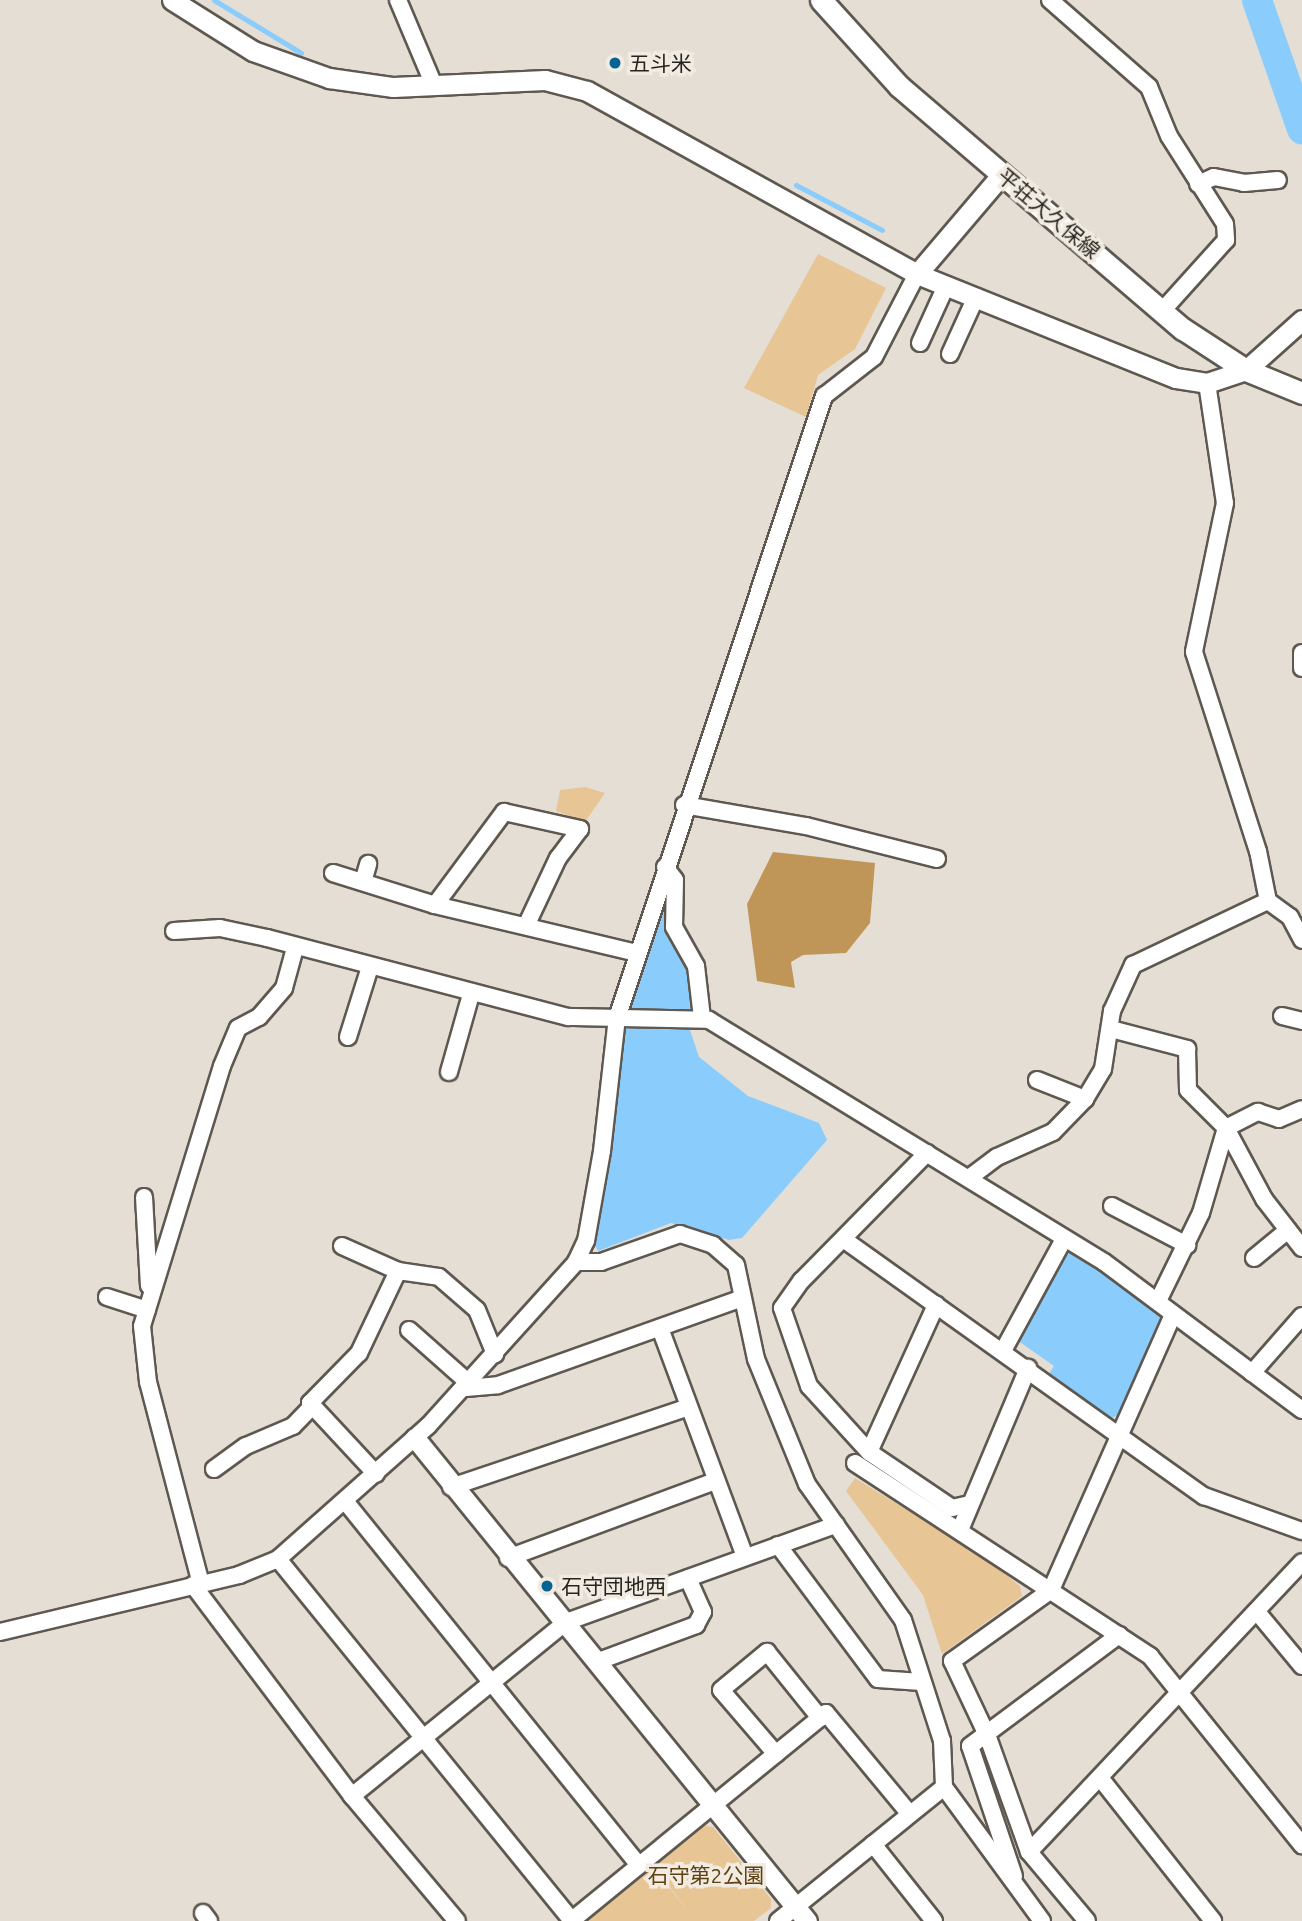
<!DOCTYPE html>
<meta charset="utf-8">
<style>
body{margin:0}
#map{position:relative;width:1302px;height:1921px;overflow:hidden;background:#e5ded4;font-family:Ubuntu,"Noto Sans JP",sans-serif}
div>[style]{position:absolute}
.green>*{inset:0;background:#e8c594}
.forest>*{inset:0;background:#c09658}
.water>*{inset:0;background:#8acdfc}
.stream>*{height:5px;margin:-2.5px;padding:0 2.5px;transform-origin:2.5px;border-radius:2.5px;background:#8acdfc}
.river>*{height:30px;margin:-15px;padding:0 15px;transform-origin:15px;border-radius:15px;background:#8acdfc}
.roads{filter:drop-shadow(2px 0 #5e5850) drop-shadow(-2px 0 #5e5850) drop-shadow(0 2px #5e5850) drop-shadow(0 -2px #5e5850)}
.minor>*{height:16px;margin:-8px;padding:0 8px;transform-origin:8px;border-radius:8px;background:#fff}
.tertiary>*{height:19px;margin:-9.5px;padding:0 9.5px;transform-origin:9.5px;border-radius:9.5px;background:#fff}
.secondary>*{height:21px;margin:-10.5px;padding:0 10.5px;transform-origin:10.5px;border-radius:10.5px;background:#fff}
.dots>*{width:19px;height:19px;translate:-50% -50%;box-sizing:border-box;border:4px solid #f2ebe1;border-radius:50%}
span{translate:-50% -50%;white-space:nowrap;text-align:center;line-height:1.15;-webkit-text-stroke:7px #f2ebe1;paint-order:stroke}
.poi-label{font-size:21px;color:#262420}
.left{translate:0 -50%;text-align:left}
.street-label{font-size:21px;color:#262420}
.park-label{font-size:21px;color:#5e4110}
</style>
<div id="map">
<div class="green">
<i style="clip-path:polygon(818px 254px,886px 288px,855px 349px,818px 375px,806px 417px,744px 388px)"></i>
<i style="clip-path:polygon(585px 787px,605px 793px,585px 822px,556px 811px,560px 790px)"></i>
<i style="clip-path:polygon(855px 1478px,980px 1555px,1020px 1586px,1022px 1596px,942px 1654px,923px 1595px,846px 1491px)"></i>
<i style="clip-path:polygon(700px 1825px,713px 1827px,771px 1899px,771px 1908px,754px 1921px,585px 1921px,651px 1864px,690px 1914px,652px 1863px)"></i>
</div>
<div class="forest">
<i style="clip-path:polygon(773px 852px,875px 863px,870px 923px,846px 953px,803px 955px,791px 962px,795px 988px,757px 981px,747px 904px)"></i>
</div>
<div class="water">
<i style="clip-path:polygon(663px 894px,665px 929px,690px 973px,692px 1009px,633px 1011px,628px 1003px)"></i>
<i style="clip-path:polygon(688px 1024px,699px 1057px,748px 1096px,819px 1123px,827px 1140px,742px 1238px,729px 1240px,671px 1223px,598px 1251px,592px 1239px,612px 1135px,621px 1032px,627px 1025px)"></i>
<i style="clip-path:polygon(1073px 1250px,1160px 1308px,1162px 1318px,1120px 1414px,1112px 1418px,1049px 1374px,1054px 1366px,1017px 1340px,1064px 1252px)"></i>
</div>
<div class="stream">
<i style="left:214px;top:0;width:102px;rotate:31.3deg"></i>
<i style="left:796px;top:185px;width:97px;rotate:27.6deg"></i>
</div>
<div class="river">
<i style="left:1257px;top:0;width:137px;rotate:70.8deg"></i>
</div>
<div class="roads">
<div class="minor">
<i style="left:398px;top:0;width:90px;rotate:67.1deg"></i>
<i style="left:1050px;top:0;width:132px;rotate:41.3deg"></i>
<i style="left:1149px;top:87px;width:53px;rotate:67.8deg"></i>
<i style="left:1169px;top:136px;width:104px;rotate:57.5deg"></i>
<i style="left:1225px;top:224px;width:16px;rotate:86deg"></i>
<i style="left:1226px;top:240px;width:94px;rotate:132deg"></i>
<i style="left:1198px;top:184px;width:17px;rotate:-24deg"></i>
<i style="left:1214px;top:177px;width:31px;rotate:11deg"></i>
<i style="left:1244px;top:183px;width:34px;rotate:-5deg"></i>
<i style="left:920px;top:343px;width:63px;rotate:-65.5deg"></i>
<i style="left:950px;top:354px;width:63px;rotate:-65.5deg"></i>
<i style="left:1207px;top:383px;width:121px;rotate:81.5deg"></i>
<i style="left:1225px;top:503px;width:152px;rotate:101.8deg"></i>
<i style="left:1194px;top:652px;width:209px;rotate:72.2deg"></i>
<i style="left:1258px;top:851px;width:51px;rotate:78.7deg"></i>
<i style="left:1302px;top:653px;width:15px;rotate:90deg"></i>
<i style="left:684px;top:805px;width:124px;rotate:9.8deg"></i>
<i style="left:806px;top:826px;width:135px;rotate:14.1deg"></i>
<i style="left:665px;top:867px;width:16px;rotate:52deg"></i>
<i style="left:675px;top:880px;width:47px;rotate:91.2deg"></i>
<i style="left:674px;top:927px;width:45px;rotate:60.6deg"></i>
<i style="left:696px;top:966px;width:52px;rotate:83.4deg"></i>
<i style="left:333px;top:873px;width:107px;rotate:17.4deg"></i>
<i style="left:435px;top:905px;width:207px;rotate:13.4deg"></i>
<i style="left:363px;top:882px;width:19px;rotate:-74deg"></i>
<i style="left:435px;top:905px;width:116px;rotate:-53.4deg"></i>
<i style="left:504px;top:812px;width:78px;rotate:12.6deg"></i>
<i style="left:580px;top:829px;width:36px;rotate:127deg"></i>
<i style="left:558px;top:858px;width:75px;rotate:115.2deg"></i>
<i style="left:174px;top:931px;width:46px;rotate:-3.7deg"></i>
<i style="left:220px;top:928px;width:48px;rotate:12deg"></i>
<i style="left:267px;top:938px;width:312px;rotate:14.7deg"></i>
<i style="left:569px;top:1017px;width:140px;rotate:1.2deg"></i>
<i style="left:709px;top:1020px;width:463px;rotate:31.5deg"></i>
<i style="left:1104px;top:1262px;width:247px;rotate:36.8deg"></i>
<i style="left:1282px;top:1016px;width:21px;rotate:14deg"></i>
<i style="left:1111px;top:1029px;width:79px;rotate:14.7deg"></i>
<i style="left:1187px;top:1049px;width:41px;rotate:88.6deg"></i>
<i style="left:1188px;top:1090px;width:54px;rotate:45deg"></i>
<i style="left:1226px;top:1128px;width:81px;rotate:61.8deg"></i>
<i style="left:1264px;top:1199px;width:62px;rotate:52.2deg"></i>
<i style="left:348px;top:1037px;width:73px;rotate:-72.6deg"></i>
<i style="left:449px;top:1072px;width:81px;rotate:-74.2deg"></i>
<i style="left:1037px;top:1080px;width:52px;rotate:21.6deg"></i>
<i style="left:927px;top:1153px;width:180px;rotate:134.5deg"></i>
<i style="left:801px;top:1281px;width:33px;rotate:125deg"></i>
<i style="left:782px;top:1308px;width:83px;rotate:70.9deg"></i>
<i style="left:809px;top:1386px;width:89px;rotate:47.7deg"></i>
<i style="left:869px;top:1452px;width:162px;rotate:-65.5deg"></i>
<i style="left:969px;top:1178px;width:35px;rotate:-37deg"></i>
<i style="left:997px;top:1157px;width:61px;rotate:-24.1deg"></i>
<i style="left:1053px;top:1132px;width:46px;rotate:-45.9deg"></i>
<i style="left:1085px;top:1099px;width:35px;rotate:-59deg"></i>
<i style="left:1103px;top:1069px;width:59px;rotate:-81.2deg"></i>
<i style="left:1112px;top:1011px;width:51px;rotate:-65.5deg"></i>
<i style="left:1133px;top:965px;width:149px;rotate:-25.4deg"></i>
<i style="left:1268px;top:901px;width:27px;rotate:36deg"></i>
<i style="left:1290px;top:917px;width:26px;rotate:62deg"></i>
<i style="left:144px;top:1197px;width:89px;rotate:86.8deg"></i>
<i style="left:1112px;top:1206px;width:85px;rotate:27.5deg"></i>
<i style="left:846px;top:1241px;width:440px;rotate:35.5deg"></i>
<i style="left:1204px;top:1496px;width:104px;rotate:19.7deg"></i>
<i style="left:342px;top:1246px;width:61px;rotate:24.1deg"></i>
<i style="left:398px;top:1271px;width:41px;rotate:8.3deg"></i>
<i style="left:439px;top:1277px;width:50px;rotate:41deg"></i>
<i style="left:477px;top:1310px;width:48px;rotate:67.8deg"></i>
<i style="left:1254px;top:1258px;width:44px;rotate:-39.5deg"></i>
<i style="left:576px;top:1262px;width:25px"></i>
<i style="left:601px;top:1262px;width:84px;rotate:-19.5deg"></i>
<i style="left:680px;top:1234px;width:35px;rotate:18deg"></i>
<i style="left:713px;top:1245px;width:30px;rotate:41deg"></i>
<i style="left:736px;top:1265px;width:96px;rotate:78deg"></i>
<i style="left:756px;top:1359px;width:135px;rotate:67.8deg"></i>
<i style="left:807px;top:1484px;width:166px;rotate:54.8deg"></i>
<i style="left:903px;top:1620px;width:127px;rotate:72.1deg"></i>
<i style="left:942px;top:1741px;width:46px;rotate:87.5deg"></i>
<i style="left:944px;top:1787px;width:166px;rotate:53.8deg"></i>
<i style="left:107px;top:1297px;width:42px;rotate:18deg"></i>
<i style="left:1158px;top:1301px;width:98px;rotate:-64deg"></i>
<i style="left:1201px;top:1213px;width:89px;rotate:-73.6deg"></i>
<i style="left:1226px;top:1128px;width:36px;rotate:-27deg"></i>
<i style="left:1258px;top:1112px;width:22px;rotate:18deg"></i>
<i style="left:1279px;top:1119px;width:25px;rotate:-23deg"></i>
<i style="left:660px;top:1328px;width:244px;rotate:69.6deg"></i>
<i style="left:409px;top:1330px;width:81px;rotate:41.5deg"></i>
<i style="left:1004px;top:1349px;width:125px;rotate:-61.4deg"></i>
<i style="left:1252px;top:1373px;width:76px;rotate:-48.7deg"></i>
<i style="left:466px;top:1388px;width:32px;rotate:-5deg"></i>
<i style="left:498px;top:1385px;width:256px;rotate:-19.6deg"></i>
<i style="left:869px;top:1452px;width:100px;rotate:34deg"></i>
<i style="left:952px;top:1508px;width:17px;rotate:-13deg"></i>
<i style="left:855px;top:1463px;width:353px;rotate:33.2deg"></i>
<i style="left:1150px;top:1656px;width:243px;rotate:51.2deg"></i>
<i style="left:214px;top:1469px;width:39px;rotate:-36deg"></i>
<i style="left:246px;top:1446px;width:51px;rotate:-23.1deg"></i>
<i style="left:293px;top:1426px;width:28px;rotate:-46deg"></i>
<i style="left:376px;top:1474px;width:97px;rotate:-132.9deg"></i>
<i style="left:310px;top:1403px;width:70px;rotate:-45.6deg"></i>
<i style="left:359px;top:1353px;width:91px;rotate:-64.6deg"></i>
<i style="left:451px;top:1487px;width:248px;rotate:-18.6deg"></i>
<i style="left:345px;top:1501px;width:468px;rotate:51.1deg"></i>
<i style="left:960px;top:1530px;width:176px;rotate:-67.2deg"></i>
<i style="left:778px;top:1545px;width:167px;rotate:53.3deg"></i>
<i style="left:878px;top:1679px;width:43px;rotate:4deg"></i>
<i style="left:508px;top:1558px;width:221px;rotate:-20.4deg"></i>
<i style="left:278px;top:1559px;width:466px;rotate:50.9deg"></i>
<i style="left:201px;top:1584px;width:209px;rotate:-104.7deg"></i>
<i style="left:148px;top:1382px;width:56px;rotate:-96.1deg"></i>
<i style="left:142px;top:1326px;width:272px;rotate:-72.9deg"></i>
<i style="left:222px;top:1066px;width:41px;rotate:-67.2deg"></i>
<i style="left:238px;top:1028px;width:24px;rotate:-28deg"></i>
<i style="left:259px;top:1017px;width:38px;rotate:-49deg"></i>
<i style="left:284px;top:988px;width:41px;rotate:-74.6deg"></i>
<i style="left:193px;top:1585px;width:264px;rotate:53deg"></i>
<i style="left:352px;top:1796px;width:163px;rotate:50deg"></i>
<i style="left:1258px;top:1613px;width:69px;rotate:50.3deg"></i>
<i style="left:0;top:1632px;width:246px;rotate:-13.4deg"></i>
<i style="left:239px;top:1575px;width:42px;rotate:-22.3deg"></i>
<i style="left:278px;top:1559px;width:200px;rotate:-41.6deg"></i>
<i style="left:428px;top:1426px;width:221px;rotate:-47.9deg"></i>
<i style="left:576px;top:1262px;width:23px;rotate:-65deg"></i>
<i style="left:586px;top:1241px;width:91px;rotate:-79.9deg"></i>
<i style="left:602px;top:1151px;width:134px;rotate:-83.6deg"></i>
<i style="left:617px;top:1018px;width:656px;rotate:-71.59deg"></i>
<i style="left:824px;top:396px;width:63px;rotate:-38deg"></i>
<i style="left:874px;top:357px;width:93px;rotate:-62.6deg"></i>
<i style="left:596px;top:1662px;width:107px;rotate:-20.3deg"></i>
<i style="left:696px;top:1625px;width:15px;rotate:-62deg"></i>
<i style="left:703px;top:1612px;width:37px;rotate:-114deg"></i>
<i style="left:776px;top:1754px;width:84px;rotate:-130.7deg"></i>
<i style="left:721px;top:1690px;width:60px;rotate:-39.6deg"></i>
<i style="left:767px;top:1652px;width:85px;rotate:51.2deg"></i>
<i style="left:1101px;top:1779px;width:181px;rotate:51.7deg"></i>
<i style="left:352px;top:1796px;width:276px;rotate:-39.1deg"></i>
<i style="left:566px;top:1622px;width:287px;rotate:-19.8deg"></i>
<i style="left:873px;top:1844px;width:98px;rotate:51.6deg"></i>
<i style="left:1029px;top:1852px;width:124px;rotate:-109.7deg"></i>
<i style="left:987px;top:1735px;width:82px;rotate:-115.3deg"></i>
<i style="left:952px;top:1661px;width:122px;rotate:-35.6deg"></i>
<i style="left:1051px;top:1590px;width:301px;rotate:-66.1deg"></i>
<i style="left:1014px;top:1876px;width:137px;rotate:-108.7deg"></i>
<i style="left:970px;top:1746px;width:186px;rotate:-36.7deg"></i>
<i style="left:203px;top:1913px;width:10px;rotate:53deg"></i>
<i style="left:571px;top:1921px;width:329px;rotate:-39.2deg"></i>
<i style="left:826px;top:1713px;width:130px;rotate:50.3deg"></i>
<i style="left:778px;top:1921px;width:213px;rotate:-38.9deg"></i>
<i style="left:1087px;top:1921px;width:90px;rotate:-130deg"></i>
<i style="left:1029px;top:1852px;width:398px;rotate:-46.7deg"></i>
</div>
<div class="tertiary">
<i style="left:172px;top:0;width:96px;rotate:32.2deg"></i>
<i style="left:253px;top:51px;width:81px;rotate:19.6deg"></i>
<i style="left:329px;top:78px;width:65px;rotate:8deg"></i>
<i style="left:393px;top:87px;width:152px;rotate:-2.6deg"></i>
<i style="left:545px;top:80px;width:43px;rotate:14.7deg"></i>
<i style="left:587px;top:91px;width:377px;rotate:29deg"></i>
<i style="left:917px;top:274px;width:279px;rotate:21.9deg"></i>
<i style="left:1176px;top:378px;width:31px;rotate:9deg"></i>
<i style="left:1207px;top:383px;width:41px;rotate:-18.4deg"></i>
<i style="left:1246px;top:370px;width:75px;rotate:-41.8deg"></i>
<i style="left:917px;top:274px;width:131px;rotate:-49.6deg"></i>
<i style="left:415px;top:1438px;width:622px;rotate:50.94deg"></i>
</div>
<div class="secondary">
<i style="left:821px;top:0;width:116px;rotate:47.8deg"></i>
<i style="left:899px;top:86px;width:374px;rotate:40.6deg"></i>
<i style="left:1183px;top:329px;width:75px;rotate:33.1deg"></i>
<i style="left:1246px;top:370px;width:61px;rotate:22.3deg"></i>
</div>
</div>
<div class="dots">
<i style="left:615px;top:63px;background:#056494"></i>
<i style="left:547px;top:1586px;background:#056494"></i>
</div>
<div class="poi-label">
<span class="left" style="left:629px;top:63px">五斗米</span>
<span class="left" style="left:561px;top:1586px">石守団地西</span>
</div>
<div class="street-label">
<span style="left:1049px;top:213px;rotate:40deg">平荘大久保線</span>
</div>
<div class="park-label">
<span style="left:706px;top:1875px">石守第2公園</span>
</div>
</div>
